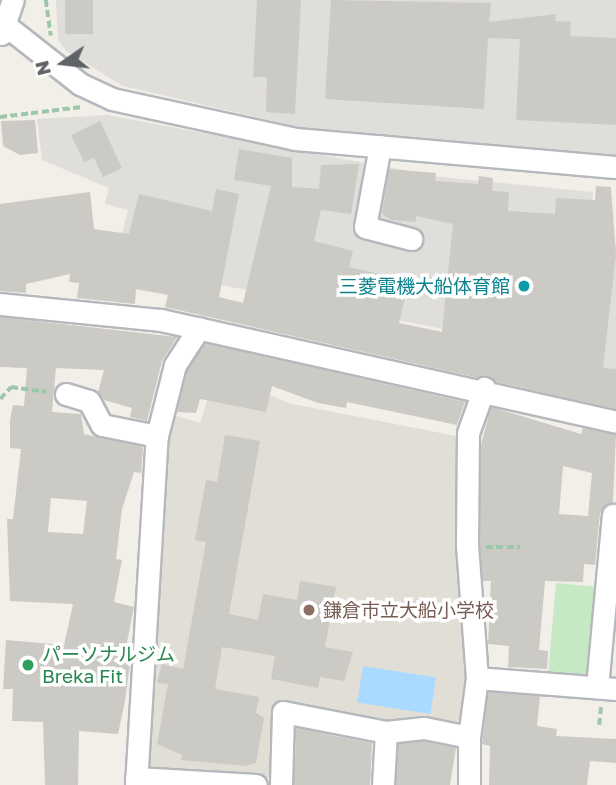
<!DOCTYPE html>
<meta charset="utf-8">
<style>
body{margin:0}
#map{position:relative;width:616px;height:785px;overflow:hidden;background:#f1efe8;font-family:"Golos Text","Noto Sans JP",sans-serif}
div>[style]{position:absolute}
.industrial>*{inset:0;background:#e0deda}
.education>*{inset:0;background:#e1ded6}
.green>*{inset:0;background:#c5e8c5}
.water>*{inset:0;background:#aadaff;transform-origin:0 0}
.building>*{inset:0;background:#cccac5;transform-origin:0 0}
.path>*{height:3.5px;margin-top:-1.75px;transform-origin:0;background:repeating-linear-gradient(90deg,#9cc7a9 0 7px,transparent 0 10.5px)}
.roads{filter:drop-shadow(2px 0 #b5b8bc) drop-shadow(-2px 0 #b5b8bc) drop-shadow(0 2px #b5b8bc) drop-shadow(0 -2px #b5b8bc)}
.minor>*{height:21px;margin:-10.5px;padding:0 10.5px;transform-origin:10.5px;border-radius:10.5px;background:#fff}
.dots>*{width:19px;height:19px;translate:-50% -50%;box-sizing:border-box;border:4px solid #fff;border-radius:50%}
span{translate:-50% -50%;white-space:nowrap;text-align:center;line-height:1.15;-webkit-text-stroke:7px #fff;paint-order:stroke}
.culture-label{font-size:19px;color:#0d838f}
.right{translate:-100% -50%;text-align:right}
.education-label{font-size:19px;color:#785e54}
.left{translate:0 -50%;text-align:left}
.leisure-label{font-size:19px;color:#27864d}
.north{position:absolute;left:28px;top:28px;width:70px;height:70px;-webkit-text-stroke:5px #fff;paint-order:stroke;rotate:256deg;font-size:19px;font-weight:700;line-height:28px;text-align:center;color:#5f6368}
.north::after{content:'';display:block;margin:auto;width:24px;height:32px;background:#5f6368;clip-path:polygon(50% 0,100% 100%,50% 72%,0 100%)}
</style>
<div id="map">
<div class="industrial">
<i style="clip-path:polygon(56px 0,616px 0,616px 155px,316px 131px,123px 86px,66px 51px,58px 40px)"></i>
<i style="clip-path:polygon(107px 115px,440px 177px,593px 192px,591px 239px,616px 244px,616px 416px,522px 392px,534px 347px,221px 285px,222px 274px,117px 253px,128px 210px,105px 204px,109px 188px,42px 160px,37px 119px)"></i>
</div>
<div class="education">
<i style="clip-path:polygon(216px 371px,288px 403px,461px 437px,474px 674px,464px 730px,383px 728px,276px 709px,273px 774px,267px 779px,150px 773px,144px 766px,168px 413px,200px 423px)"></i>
</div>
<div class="green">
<i style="clip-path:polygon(556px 583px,598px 587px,593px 672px,585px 678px,548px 674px)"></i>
</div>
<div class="water">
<i style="left:363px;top:666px;width:74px;height:37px;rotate:9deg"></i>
</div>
<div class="building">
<i style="left:65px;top:0;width:28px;height:34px"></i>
<i style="clip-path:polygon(257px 0,301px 0,295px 114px,266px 112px,267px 77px,253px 77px)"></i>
<i style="clip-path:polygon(331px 0,491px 3px,489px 22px,556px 14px,555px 21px,571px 22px,570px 36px,616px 38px,616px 125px,516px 120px,520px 39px,488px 38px,484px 109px,325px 99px)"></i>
<i style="clip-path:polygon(35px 120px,38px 153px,20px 155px,3px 146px,1px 121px)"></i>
<i style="clip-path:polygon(100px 121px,122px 168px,103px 177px,94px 158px,84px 162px,71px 135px)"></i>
<i style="clip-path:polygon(239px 149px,292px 158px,292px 187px,319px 189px,321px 165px,359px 164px,351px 214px,321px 210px,314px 241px,353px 251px,349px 267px,409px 281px,399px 323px,442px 332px,453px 224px,416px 216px,416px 222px,391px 220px,382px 214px,389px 169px,436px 173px,435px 181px,478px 184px,479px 176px,493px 178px,492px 191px,509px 192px,508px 211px,555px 214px,556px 198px,595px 200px,596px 186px,611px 187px,616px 255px,603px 368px,616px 369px,616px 409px,165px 307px,168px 295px,136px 289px,135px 304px,77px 298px,79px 283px,69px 282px,70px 274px,26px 284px,26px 293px,0 291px,0 204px,90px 192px,94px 229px,129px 234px,139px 194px,212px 211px,216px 189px,239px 194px,219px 297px,243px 303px,271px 186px,234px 180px)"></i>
<i style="clip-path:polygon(evenodd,0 317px,177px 337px,162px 361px,147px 421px,130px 417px,132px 408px,104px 400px,98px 392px,104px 370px,56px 368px,52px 412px,81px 414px,84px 434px,143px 447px,141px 473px,134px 472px,122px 509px,116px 559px,122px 560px,114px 602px,134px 607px,123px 662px,130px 664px,125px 701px,118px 734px,79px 731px,78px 785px,45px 785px,43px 722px,12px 721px,13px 689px,3px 689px,6px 640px,64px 645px,73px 604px,10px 601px,7px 519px,13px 519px,21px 449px,10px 448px,10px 420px,13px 405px,24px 406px,27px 368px,0 367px,0 317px,51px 498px,87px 501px,83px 534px,48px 532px,51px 498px)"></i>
<i style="clip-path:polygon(205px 343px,465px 402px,457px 425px,347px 402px,346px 408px,318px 403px,272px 386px,266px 412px,200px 399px,196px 413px,177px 412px,187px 370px)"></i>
<i style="clip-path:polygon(evenodd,491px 407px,581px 434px,583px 428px,616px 435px,613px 502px,600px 513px,595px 565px,584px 564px,583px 582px,545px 581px,539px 650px,548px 651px,547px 669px,508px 667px,509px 646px,488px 644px,491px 581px,483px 581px,480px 546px,481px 445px,491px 407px,563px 466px,592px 473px,588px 516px,559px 514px,563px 466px)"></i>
<i style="clip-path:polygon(225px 435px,260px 441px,229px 614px,258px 620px,263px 594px,297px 600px,300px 581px,336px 587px,325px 647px,353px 652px,344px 681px,320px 677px,318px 688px,271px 679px,275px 656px,222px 647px,215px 689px,259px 697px,256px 713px,264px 718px,256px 763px,246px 766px,181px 760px,182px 755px,157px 744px,168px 684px,157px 683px,162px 664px,183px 669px,206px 542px,195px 540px,206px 480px,217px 482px)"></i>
<i style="clip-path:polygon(488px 692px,540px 696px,537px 726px,557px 729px,556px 736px,616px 739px,616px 763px,590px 761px,587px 785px,489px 785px,490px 746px,482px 744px)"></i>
<i style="clip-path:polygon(296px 728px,372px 743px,370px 785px,294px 785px)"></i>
<i style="clip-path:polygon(423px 741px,456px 748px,450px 785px,396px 785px,398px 744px)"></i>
</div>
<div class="path">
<i style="left:46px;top:0;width:36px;rotate:82deg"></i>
<i style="left:0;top:117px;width:82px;rotate:-7deg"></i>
<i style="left:0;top:399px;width:16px;rotate:-47deg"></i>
<i style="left:11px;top:387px;width:36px;rotate:8deg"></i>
<i style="left:486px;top:547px;width:34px"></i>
<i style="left:599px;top:725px;width:18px;rotate:-84deg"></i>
</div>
<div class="roads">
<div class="minor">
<i style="left:0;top:21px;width:102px;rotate:38.2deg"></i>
<i style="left:80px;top:84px;width:35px;rotate:25deg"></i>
<i style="left:112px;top:99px;width:187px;rotate:12.3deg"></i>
<i style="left:295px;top:139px;width:322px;rotate:5deg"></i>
<i style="left:1px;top:34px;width:36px;rotate:-71deg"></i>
<i style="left:380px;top:146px;width:82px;rotate:100.5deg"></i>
<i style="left:365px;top:227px;width:48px;rotate:14.6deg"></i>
<i style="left:0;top:304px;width:162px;rotate:5.7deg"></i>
<i style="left:161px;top:320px;width:466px;rotate:12.6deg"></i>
<i style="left:66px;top:394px;width:24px;rotate:17deg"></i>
<i style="left:89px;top:401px;width:27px;rotate:62deg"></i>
<i style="left:102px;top:425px;width:56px;rotate:11.3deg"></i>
<i style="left:477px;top:678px;width:139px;rotate:4.5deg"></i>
<i style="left:597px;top:687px;width:173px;rotate:-84.7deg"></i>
<i style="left:469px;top:737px;width:48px;rotate:90deg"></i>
<i style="left:136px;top:778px;width:120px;rotate:3.3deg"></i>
<i style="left:136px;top:785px;width:350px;rotate:-86.6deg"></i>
<i style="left:157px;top:436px;width:73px;rotate:-75.8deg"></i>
<i style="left:175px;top:365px;width:44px;rotate:-57deg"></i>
<i style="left:281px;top:785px;width:73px;rotate:-88.4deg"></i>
<i style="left:283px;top:712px;width:105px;rotate:11deg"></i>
<i style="left:386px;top:732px;width:38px;rotate:-6deg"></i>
<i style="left:424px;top:728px;width:46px;rotate:11.3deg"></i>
<i style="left:469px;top:737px;width:60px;rotate:-82.3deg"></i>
<i style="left:477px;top:678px;width:132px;rotate:-94.3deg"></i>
<i style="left:467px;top:546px;width:113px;rotate:-89.5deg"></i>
<i style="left:468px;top:433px;width:48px;rotate:-70.4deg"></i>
<i style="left:383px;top:785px;width:53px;rotate:-86.8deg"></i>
</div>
</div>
<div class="dots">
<i style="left:524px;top:286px;background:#0f9aa8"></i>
<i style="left:309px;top:610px;background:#8d6e63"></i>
<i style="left:28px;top:665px;background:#2e9e5b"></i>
</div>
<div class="culture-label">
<span class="right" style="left:510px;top:286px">三菱電機大船体育館</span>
</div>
<div class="education-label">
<span class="left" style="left:323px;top:610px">鎌倉市立大船小学校</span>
</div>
<div class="leisure-label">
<span class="left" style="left:42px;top:665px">パーソナルジム<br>Breka Fit</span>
</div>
<div class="north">N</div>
</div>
